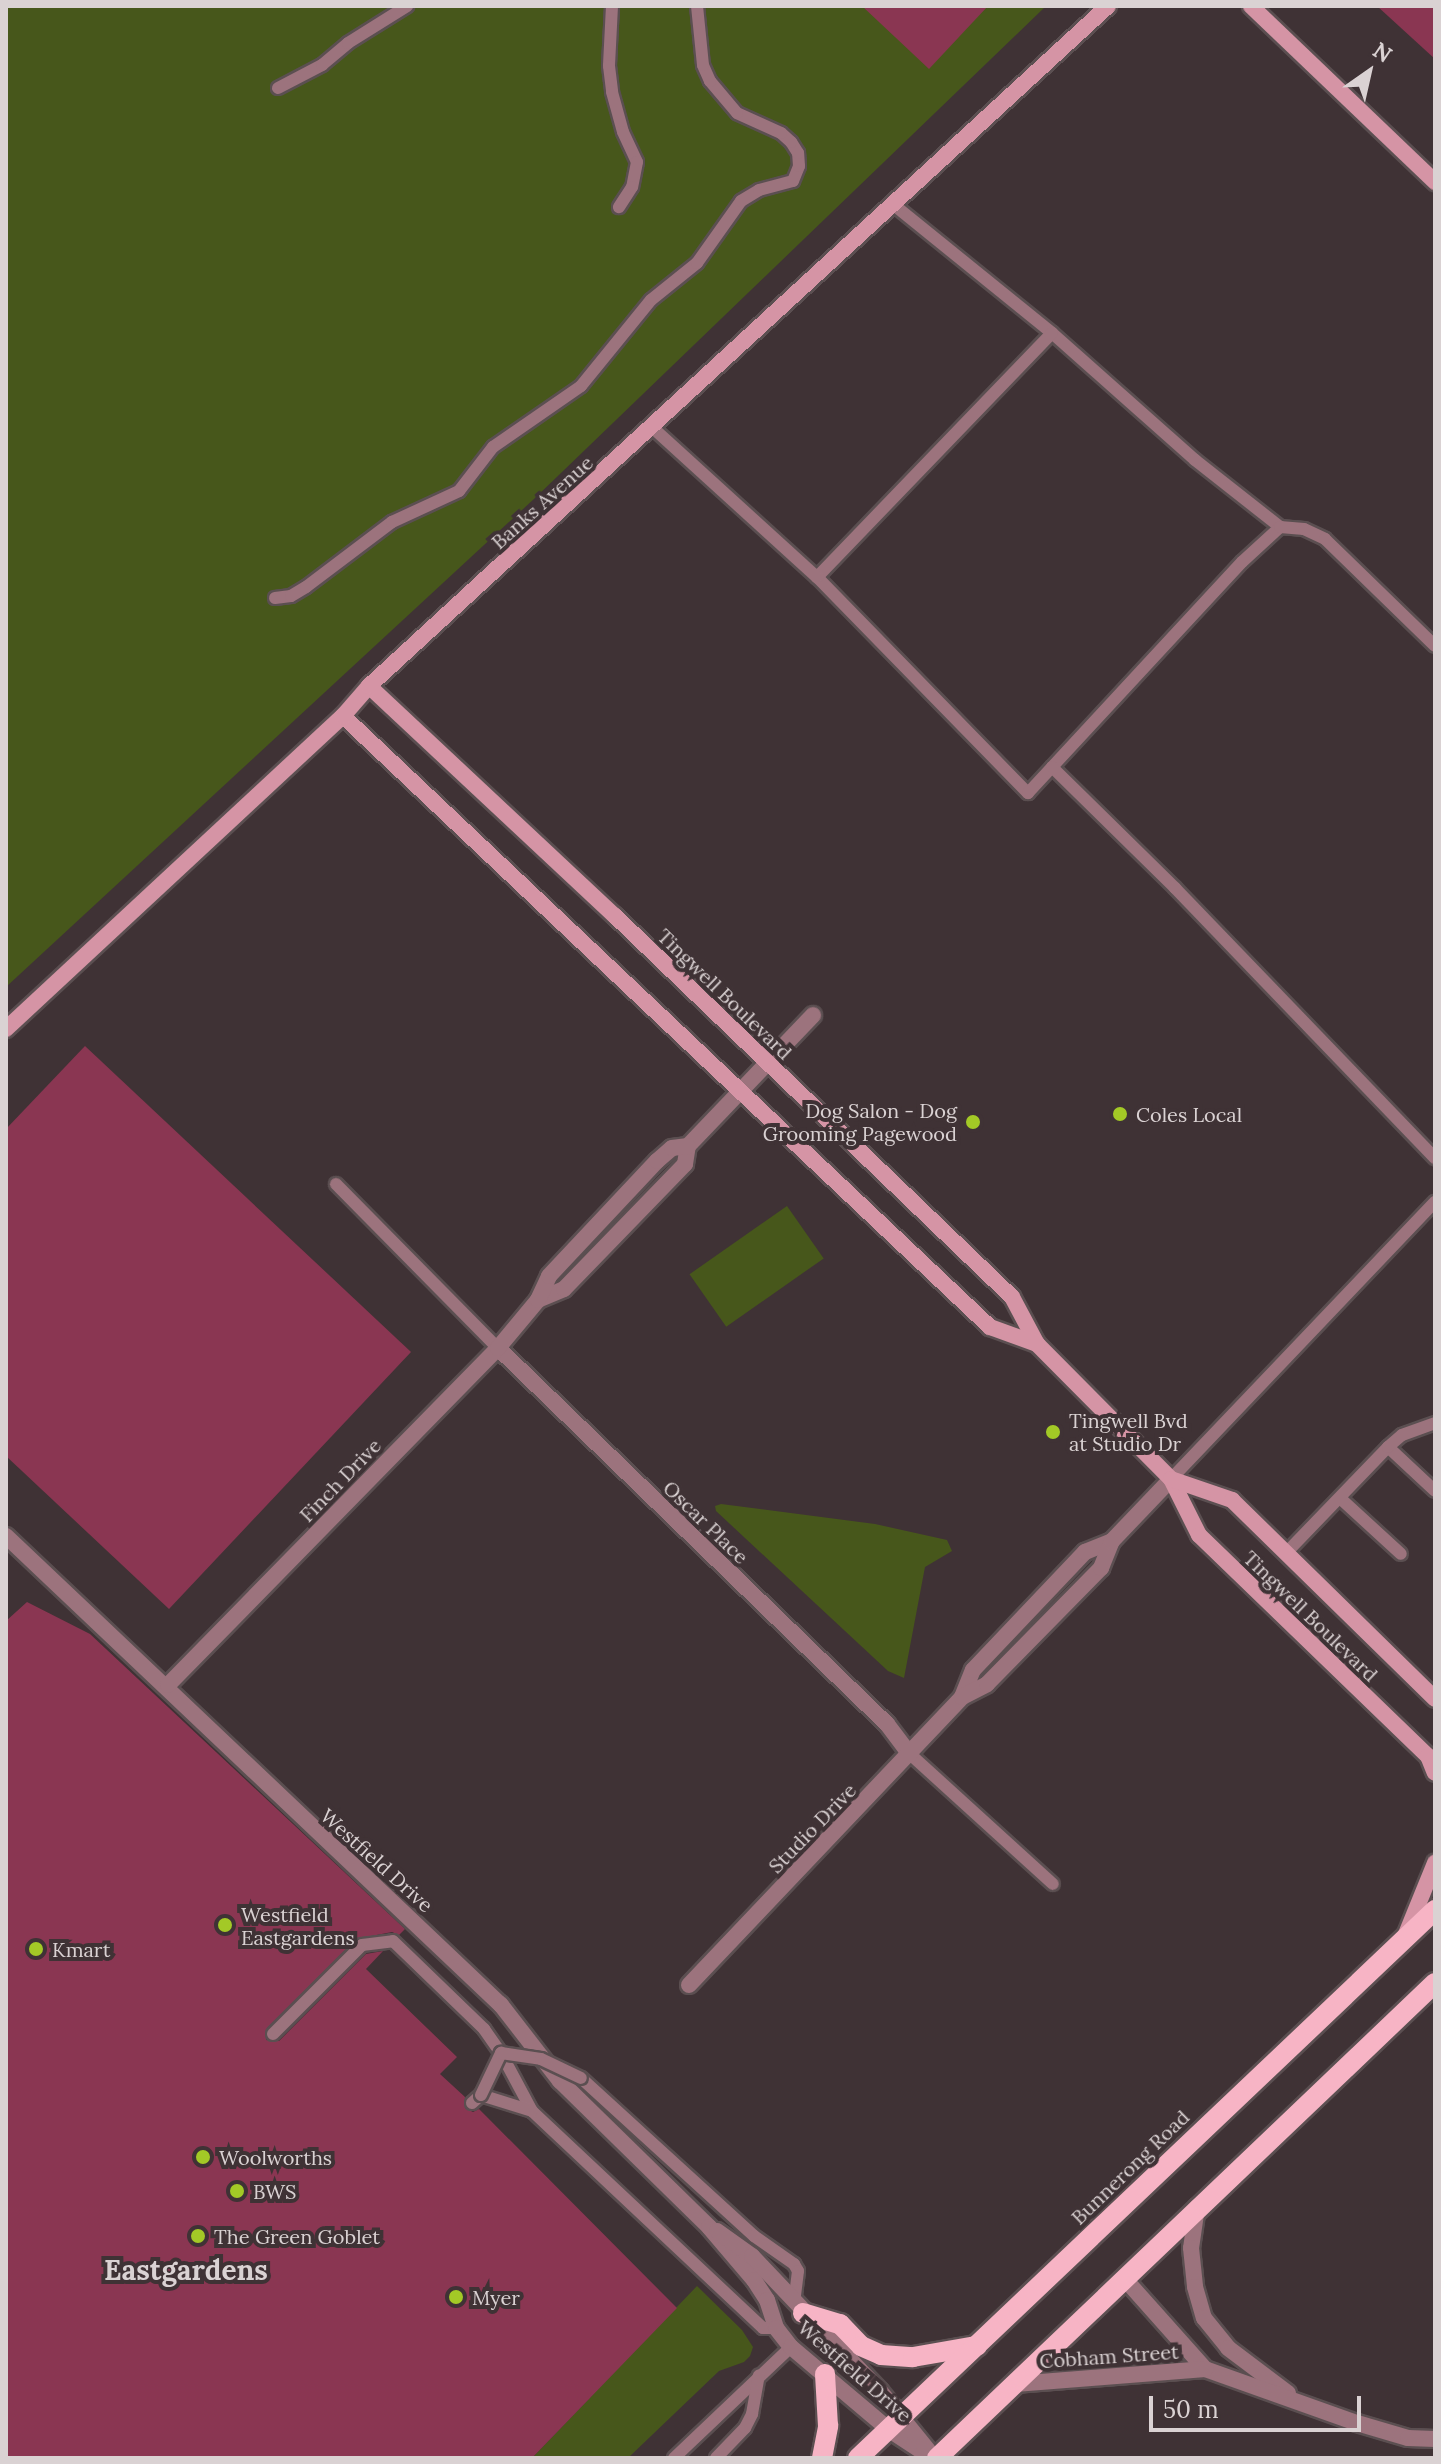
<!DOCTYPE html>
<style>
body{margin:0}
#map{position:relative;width:1441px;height:2464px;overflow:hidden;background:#3f3235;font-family:Lora,serif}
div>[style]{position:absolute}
.green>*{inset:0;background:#47571b;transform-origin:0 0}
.building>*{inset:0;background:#8a3652}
.roads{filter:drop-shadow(2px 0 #5b4f51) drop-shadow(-2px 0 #5b4f51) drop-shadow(0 2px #5b4f51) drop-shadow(0 -2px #5b4f51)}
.lane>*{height:12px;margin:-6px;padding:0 6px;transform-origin:6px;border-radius:6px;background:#9c737d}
.street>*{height:16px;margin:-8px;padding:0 8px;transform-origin:8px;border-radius:8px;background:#9c737d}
.secondary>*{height:16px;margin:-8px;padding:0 8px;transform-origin:8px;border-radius:8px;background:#d594a5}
.primary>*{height:20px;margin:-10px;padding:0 10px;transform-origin:10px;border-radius:10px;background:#f7b4c5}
.bridges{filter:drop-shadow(2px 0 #5b4f51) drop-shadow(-2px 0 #5b4f51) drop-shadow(0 2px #5b4f51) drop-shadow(0 -2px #5b4f51)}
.lane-bridge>*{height:12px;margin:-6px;padding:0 6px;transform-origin:6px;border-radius:6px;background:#9c737d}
.dots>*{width:22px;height:22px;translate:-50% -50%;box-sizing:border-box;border:4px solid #3f3235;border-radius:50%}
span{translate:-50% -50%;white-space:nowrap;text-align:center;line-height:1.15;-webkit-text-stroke:8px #3f3235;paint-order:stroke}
.street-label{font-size:20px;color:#dad2d3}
.poi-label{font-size:20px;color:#dad2d3}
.right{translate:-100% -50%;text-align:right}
.left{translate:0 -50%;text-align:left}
.district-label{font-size:28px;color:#dad2d3;font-weight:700}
.frame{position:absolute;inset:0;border:8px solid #dad2d3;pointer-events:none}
.north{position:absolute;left:1329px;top:32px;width:80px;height:80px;-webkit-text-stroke:6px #3f3235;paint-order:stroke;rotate:34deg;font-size:22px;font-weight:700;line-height:32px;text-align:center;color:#dad2d3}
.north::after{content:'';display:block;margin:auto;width:28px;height:36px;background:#dad2d3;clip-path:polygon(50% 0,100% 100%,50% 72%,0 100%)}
.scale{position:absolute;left:1149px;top:2396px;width:212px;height:36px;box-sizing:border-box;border:4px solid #dad2d3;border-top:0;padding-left:10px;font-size:24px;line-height:28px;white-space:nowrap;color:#dad2d3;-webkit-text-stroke:6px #3f3235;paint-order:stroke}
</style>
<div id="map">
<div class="green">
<i style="clip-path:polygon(6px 6px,1046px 6px,535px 498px,6px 987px)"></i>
<i style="left:787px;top:1206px;width:64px;height:119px;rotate:55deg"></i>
<i style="clip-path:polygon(721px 1504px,875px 1524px,947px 1540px,952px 1551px,925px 1567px,904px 1678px,888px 1671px,716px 1511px,715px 1506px)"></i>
<i style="clip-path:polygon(697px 2286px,742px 2330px,753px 2347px,750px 2356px,744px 2362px,719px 2371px,628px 2458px,532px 2458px)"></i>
</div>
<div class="building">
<i style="clip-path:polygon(862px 6px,988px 6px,929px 69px)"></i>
<i style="clip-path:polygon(1377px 6px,1435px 6px,1435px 59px)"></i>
<i style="clip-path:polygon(85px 1046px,411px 1352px,169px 1609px,6px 1456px,6px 1129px)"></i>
<i style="clip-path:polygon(27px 1602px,90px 1634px,405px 1929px,399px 1935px,392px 1932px,356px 1939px,267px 2028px,266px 2040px,279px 2041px,366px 1954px,383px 1951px,366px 1969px,457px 2057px,440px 2074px,465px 2097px,465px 2108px,473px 2112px,479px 2109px,486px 2116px,677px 2308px,532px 2458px,6px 2458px,6px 1621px)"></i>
</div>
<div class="roads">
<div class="lane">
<i style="left:612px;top:6px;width:60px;rotate:92.9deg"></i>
<i style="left:609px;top:66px;width:26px;rotate:83deg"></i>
<i style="left:612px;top:92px;width:41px;rotate:74.6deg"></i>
<i style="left:623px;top:132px;width:33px;rotate:65deg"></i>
<i style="left:637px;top:162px;width:25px;rotate:101deg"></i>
<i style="left:632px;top:187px;width:24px;rotate:123deg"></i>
<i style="left:278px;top:88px;width:50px;rotate:-27.6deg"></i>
<i style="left:322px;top:65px;width:34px;rotate:-40deg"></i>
<i style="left:348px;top:43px;width:70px;rotate:-32.1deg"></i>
<i style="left:894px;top:205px;width:203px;rotate:39deg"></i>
<i style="left:1052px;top:333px;width:191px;rotate:41.6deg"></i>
<i style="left:1195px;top:460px;width:108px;rotate:38.2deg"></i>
<i style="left:1052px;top:333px;width:339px;rotate:133.9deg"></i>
<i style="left:817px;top:577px;width:302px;rotate:45.7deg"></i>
<i style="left:1028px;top:793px;width:315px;rotate:-47.2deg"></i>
<i style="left:1242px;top:562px;width:52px;rotate:-42.6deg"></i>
<i style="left:1280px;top:527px;width:24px;rotate:5deg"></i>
<i style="left:1304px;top:529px;width:23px;rotate:25deg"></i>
<i style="left:1325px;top:539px;width:153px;rotate:44.2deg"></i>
<i style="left:653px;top:428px;width:222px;rotate:42.3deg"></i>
<i style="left:275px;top:598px;width:16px;rotate:-7deg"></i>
<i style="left:291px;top:596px;width:17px;rotate:-31deg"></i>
<i style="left:306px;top:587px;width:108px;rotate:-37.1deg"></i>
<i style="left:392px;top:522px;width:74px;rotate:-24.8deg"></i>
<i style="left:459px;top:491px;width:56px;rotate:-52.3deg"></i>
<i style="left:493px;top:447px;width:107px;rotate:-34.7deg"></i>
<i style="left:581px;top:386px;width:111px;rotate:-50.9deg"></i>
<i style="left:651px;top:300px;width:59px;rotate:-38.8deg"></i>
<i style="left:697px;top:263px;width:76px;rotate:-54.6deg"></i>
<i style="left:741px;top:201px;width:21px;rotate:-31deg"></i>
<i style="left:759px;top:190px;width:35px;rotate:-15deg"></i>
<i style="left:793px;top:181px;width:16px;rotate:-68deg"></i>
<i style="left:799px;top:166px;width:13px;rotate:-94deg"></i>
<i style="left:798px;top:153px;width:13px;rotate:-122deg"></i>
<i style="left:791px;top:142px;width:13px;rotate:-138deg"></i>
<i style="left:781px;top:133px;width:48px;rotate:-155.6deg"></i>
<i style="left:737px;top:113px;width:42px;rotate:-130.2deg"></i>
<i style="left:710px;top:81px;width:17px;rotate:-114deg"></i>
<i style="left:703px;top:65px;width:59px;rotate:-95.8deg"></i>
<i style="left:1052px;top:767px;width:173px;rotate:44.5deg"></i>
<i style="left:1175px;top:888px;width:375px;rotate:46.1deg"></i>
<i style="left:336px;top:1184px;width:231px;rotate:45.4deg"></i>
<i style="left:1388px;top:1447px;width:64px;rotate:43.1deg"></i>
<i style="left:1171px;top:1479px;width:383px;rotate:-46.4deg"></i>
<i style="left:1341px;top:1499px;width:81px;rotate:42.5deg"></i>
<i style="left:1286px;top:1553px;width:147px;rotate:-46.1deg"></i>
<i style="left:1388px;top:1447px;width:18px;rotate:-41deg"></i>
<i style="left:1402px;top:1435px;width:35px;rotate:-20deg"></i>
<i style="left:910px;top:1754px;width:193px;rotate:42.3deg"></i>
<i style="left:273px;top:2034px;width:126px;rotate:-45deg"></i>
<i style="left:362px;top:1945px;width:31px;rotate:-7deg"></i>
<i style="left:393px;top:1941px;width:127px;rotate:44deg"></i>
<i style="left:484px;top:2029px;width:29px;rotate:55deg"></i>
<i style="left:501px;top:2053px;width:66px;rotate:61.9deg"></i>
<i style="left:532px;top:2111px;width:317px;rotate:43.2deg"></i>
<i style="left:763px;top:2328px;width:13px"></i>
<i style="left:581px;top:2078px;width:234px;rotate:42.4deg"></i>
<i style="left:754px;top:2236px;width:49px;rotate:35deg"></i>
<i style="left:794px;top:2264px;width:8px;rotate:60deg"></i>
<i style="left:798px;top:2271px;width:32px;rotate:97deg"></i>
<i style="left:472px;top:2103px;width:12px;rotate:-42deg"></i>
<i style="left:481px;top:2095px;width:53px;rotate:17.4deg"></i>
<i style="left:674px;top:2458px;width:161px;rotate:-43.5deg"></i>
<i style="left:716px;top:2458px;width:42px;rotate:-46deg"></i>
<i style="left:745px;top:2428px;width:16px;rotate:-63deg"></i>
<i style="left:752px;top:2414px;width:39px;rotate:-80deg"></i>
</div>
<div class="street">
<i style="left:538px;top:1300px;width:28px;rotate:-23deg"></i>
<i style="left:564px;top:1289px;width:174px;rotate:-45.9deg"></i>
<i style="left:685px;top:1164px;width:18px;rotate:-81deg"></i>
<i style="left:688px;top:1146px;width:181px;rotate:-46.3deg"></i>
<i style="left:498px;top:1348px;width:541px;rotate:44.03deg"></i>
<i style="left:887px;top:1724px;width:38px;rotate:53deg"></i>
<i style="left:6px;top:1536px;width:682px;rotate:43.46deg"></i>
<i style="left:501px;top:2005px;width:96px;rotate:52.2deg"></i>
<i style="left:560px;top:2081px;width:209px;rotate:44.4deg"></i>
<i style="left:709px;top:2227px;width:70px;rotate:49.7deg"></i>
<i style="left:754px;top:2280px;width:24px;rotate:57deg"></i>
<i style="left:767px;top:2300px;width:29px;rotate:72deg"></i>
<i style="left:776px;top:2328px;width:24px;rotate:52deg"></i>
<i style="left:791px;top:2347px;width:127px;rotate:40.2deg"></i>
<i style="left:888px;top:2429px;width:53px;rotate:33.4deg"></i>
<i style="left:168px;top:1685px;width:472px;rotate:-45.6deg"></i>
<i style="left:498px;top:1348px;width:62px;rotate:-50.2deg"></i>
<i style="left:538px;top:1300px;width:26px;rotate:-65deg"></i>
<i style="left:549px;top:1276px;width:158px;rotate:-46.8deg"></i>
<i style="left:657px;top:1161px;width:20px;rotate:-41deg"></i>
<i style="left:672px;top:1148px;width:16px;rotate:-7deg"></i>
<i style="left:962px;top:1697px;width:29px;rotate:-68deg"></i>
<i style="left:973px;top:1670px;width:163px;rotate:-46.5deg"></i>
<i style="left:1085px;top:1552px;width:29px;rotate:-22deg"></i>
<i style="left:689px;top:1985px;width:397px;rotate:-46.5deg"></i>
<i style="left:962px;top:1697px;width:28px;rotate:-27deg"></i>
<i style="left:987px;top:1684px;width:163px;rotate:-45.5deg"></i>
<i style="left:1101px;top:1568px;width:29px;rotate:-68deg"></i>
<i style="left:1112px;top:1541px;width:86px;rotate:-46.4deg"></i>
<i style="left:1197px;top:2207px;width:41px;rotate:98.3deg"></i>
<i style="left:1191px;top:2248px;width:39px;rotate:84deg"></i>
<i style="left:1195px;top:2287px;width:32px;rotate:74deg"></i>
<i style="left:1204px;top:2318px;width:38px;rotate:51deg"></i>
<i style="left:1228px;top:2348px;width:75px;rotate:36.9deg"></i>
<i style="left:717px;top:2231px;width:43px;rotate:35.5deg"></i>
<i style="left:752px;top:2256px;width:186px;rotate:46.5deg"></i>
<i style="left:880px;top:2391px;width:76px;rotate:50.9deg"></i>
<i style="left:1124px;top:2278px;width:122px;rotate:48.3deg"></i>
<i style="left:1205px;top:2369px;width:161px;rotate:19.6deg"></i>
<i style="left:1357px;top:2423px;width:53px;rotate:16.4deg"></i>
<i style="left:1408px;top:2438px;width:27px;rotate:2deg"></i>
<i style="left:1015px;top:2384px;width:191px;rotate:-4.5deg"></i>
</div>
<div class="secondary">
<i style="left:1251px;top:6px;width:255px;rotate:43.7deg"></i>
<i style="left:369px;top:686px;width:337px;rotate:43.1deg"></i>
<i style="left:615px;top:916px;width:550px;rotate:43.82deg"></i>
<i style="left:1012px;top:1297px;width:53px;rotate:62deg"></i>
<i style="left:1037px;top:1344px;width:190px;rotate:45.2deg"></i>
<i style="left:1171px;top:1479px;width:63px;rotate:63.4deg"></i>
<i style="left:1199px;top:1535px;width:318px;rotate:44deg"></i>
<i style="left:1428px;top:1756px;width:18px;rotate:68deg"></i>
<i style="left:343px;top:716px;width:890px;rotate:43.36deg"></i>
<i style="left:990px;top:1327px;width:50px;rotate:19.9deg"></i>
<i style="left:6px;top:1029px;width:460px;rotate:-42.9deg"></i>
<i style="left:343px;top:716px;width:40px;rotate:-49deg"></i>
<i style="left:369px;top:686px;width:1004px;rotate:-42.62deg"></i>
<i style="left:1171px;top:1479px;width:65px;rotate:19deg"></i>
<i style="left:1232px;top:1500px;width:284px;rotate:44.4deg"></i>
<i style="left:1406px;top:1934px;width:77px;rotate:-67.8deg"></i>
</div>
<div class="primary">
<i style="left:803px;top:2313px;width:39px;rotate:17deg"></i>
<i style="left:840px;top:2324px;width:30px;rotate:46deg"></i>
<i style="left:861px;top:2346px;width:22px;rotate:24deg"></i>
<i style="left:881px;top:2355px;width:32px;rotate:4deg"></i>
<i style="left:913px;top:2357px;width:65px;rotate:-9.8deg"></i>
<i style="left:822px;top:2458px;width:33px;rotate:-79deg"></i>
<i style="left:828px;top:2426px;width:52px;rotate:-93.3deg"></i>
<i style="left:858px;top:2458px;width:796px;rotate:-43.52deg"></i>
<i style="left:937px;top:2458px;width:688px;rotate:-43.65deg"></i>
</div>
</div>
<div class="bridges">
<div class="lane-bridge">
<i style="left:481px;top:2095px;width:47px;rotate:-64.5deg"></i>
<i style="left:501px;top:2053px;width:40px;rotate:8.5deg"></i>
<i style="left:541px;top:2059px;width:44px;rotate:25.4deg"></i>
</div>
</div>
<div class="dots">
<i style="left:1120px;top:1114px;background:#a3c926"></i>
<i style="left:973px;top:1122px;background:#a3c926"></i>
<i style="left:1053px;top:1432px;background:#a3c926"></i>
<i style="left:225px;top:1925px;background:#a3c926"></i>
<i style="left:36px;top:1949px;background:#a3c926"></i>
<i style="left:203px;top:2157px;background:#a3c926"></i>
<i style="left:237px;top:2191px;background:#a3c926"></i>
<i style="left:198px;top:2236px;background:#a3c926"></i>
<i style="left:456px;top:2297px;background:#a3c926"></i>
</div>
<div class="street-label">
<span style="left:542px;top:502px;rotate:-42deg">Banks Avenue</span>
<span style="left:725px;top:994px;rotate:44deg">Tingwell Boulevard</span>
<span style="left:340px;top:1480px;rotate:-46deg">Finch Drive</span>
<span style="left:706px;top:1522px;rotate:44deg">Oscar Place</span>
<span style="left:1311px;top:1616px;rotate:44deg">Tingwell Boulevard</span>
<span style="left:812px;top:1828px;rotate:-46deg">Studio Drive</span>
<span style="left:377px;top:1860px;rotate:42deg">Westfield Drive</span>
<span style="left:1130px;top:2167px;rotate:-44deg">Bunnerong Road</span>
<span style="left:1109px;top:2356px;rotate:-4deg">Cobham Street</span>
<span style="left:855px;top:2371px;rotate:41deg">Westfield Drive</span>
</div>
<div class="poi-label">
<span class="right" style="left:957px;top:1122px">Dog Salon - Dog<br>Grooming Pagewood</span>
<span class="left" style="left:1136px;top:1114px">Coles Local</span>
<span class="left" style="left:1069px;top:1432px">Tingwell Bvd<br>at Studio Dr</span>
<span class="left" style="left:241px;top:1926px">Westfield<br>Eastgardens</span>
<span class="left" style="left:52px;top:1949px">Kmart</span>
<span class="left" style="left:219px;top:2157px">Woolworths</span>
<span class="left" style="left:253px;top:2191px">BWS</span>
<span class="left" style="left:214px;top:2236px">The Green Goblet</span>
<span class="left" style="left:472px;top:2297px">Myer</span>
</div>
<div class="district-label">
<span style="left:186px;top:2270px">Eastgardens</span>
</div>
<div class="frame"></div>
<div class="north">N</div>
<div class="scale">50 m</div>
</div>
